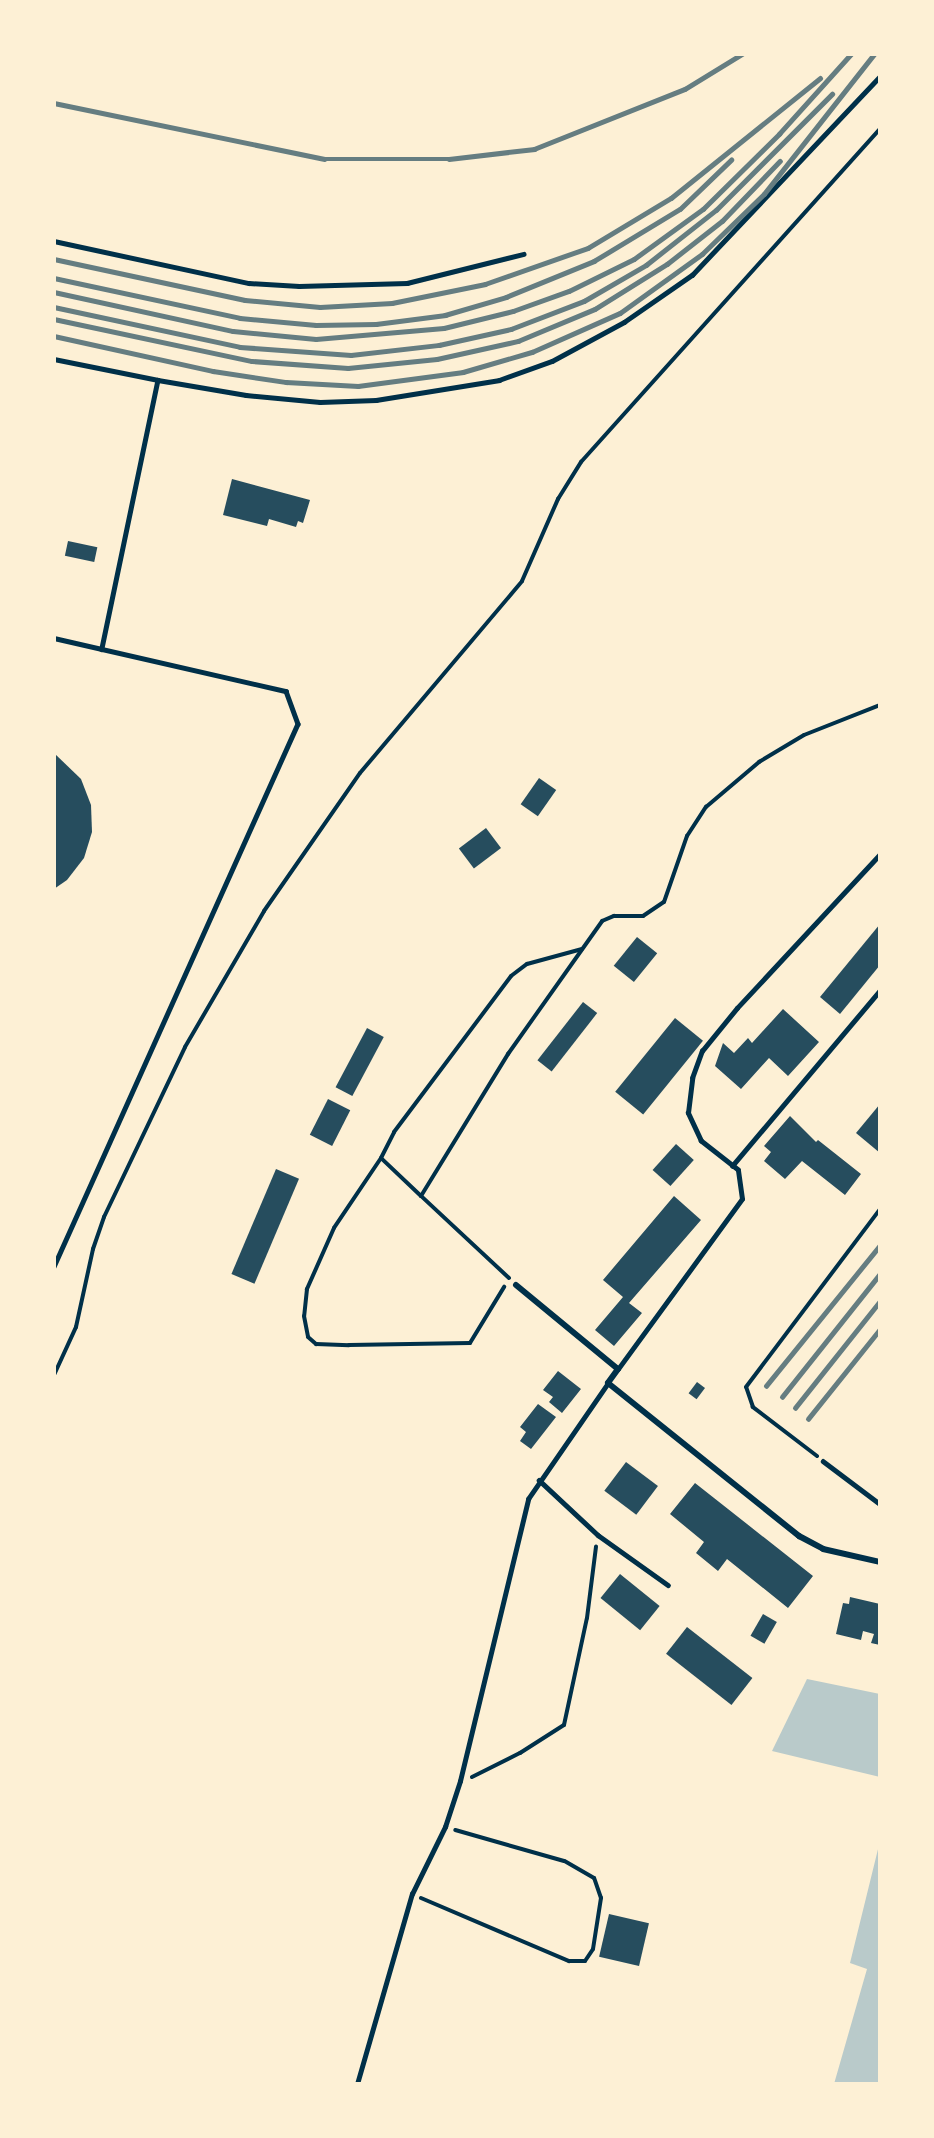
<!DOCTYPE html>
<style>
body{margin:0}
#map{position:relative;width:934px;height:2138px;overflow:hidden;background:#fdf0d5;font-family:"Alegreya Sans",sans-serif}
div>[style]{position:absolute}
.green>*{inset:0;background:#b9caca}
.building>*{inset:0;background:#264d5e;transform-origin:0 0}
.path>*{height:4px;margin:-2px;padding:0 2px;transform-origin:2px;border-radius:2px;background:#003049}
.service>*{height:4.5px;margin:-2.25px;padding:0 2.25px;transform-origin:2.25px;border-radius:2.25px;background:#003049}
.minor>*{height:6px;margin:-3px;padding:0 3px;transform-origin:3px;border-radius:3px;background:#003049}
.rail>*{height:4.5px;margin:-2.25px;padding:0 2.25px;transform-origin:2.25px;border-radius:2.25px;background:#657d81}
span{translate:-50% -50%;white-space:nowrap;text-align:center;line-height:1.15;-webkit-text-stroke:4.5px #fdf0d5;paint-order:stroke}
.frame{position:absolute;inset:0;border:56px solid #fdf0d5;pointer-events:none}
</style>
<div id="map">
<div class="green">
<i style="clip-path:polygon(807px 1679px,880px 1694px,880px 1777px,772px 1751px)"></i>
<i style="clip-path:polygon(880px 1841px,880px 2084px,834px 2084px,867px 1969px,850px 1963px)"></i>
</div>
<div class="building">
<i style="clip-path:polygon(232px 479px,310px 500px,303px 523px,298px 521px,296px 527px,269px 519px,267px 526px,223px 515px)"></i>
<i style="left:68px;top:541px;width:30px;height:15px;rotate:12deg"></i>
<i style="clip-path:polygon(54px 753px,81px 779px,91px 805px,92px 832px,84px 858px,67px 880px,54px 889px)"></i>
<i style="left:539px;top:778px;width:21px;height:32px;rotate:35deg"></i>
<i style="left:486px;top:828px;width:25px;height:34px;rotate:53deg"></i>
<i style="clip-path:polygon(880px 924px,880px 965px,840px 1014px,820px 997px)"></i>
<i style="left:637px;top:937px;width:26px;height:37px;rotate:39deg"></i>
<i style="left:583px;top:1002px;width:18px;height:74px;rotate:38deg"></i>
<i style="clip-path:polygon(783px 1009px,819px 1042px,788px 1076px,769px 1058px,741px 1089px,715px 1066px,723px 1043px,734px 1053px,748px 1038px,752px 1043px)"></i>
<i style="left:675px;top:1018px;width:36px;height:95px;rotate:39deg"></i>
<i style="left:367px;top:1028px;width:19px;height:67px;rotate:28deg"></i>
<i style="left:328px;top:1099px;width:25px;height:40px;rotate:27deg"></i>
<i style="clip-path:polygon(880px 1104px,880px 1153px,856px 1133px)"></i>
<i style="clip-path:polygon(790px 1116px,816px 1142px,818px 1140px,861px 1174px,845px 1195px,802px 1161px,785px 1179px,764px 1161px,771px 1152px,764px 1146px)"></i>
<i style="left:676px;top:1144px;width:24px;height:35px;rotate:42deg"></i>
<i style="left:276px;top:1169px;width:25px;height:114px;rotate:23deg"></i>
<i style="clip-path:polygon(674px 1196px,701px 1220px,629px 1303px,642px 1313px,614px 1346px,595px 1330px,623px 1297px,603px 1280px)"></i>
<i style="clip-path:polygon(558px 1371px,581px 1389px,562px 1413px,549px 1402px,553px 1397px,543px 1390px)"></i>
<i style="left:697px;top:1382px;width:10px;height:14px;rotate:37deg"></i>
<i style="clip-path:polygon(538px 1404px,556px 1417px,531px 1449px,520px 1441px,526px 1432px,520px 1427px)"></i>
<i style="left:626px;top:1462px;width:40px;height:36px;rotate:37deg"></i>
<i style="clip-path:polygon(695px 1483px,813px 1576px,788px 1608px,727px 1559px,718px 1571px,696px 1553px,704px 1542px,670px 1514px)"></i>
<i style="left:620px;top:1574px;width:51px;height:31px;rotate:39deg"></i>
<i style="clip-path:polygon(850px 1597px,880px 1604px,880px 1645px,871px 1643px,874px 1634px,863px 1631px,861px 1640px,836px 1634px,843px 1603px,849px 1604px)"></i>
<i style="left:763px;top:1614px;width:16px;height:25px;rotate:30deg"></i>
<i style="left:687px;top:1627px;width:83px;height:34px;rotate:38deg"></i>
<i style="left:609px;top:1914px;width:41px;height:44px;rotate:13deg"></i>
</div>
<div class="path">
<i style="left:381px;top:1158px;width:84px;rotate:123.9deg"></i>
<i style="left:334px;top:1228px;width:67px;rotate:113.9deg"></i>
<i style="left:307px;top:1289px;width:27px;rotate:96deg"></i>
<i style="left:304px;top:1316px;width:21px;rotate:79deg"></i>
<i style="left:308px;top:1337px;width:11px;rotate:41deg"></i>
<i style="left:316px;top:1344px;width:33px;rotate:2deg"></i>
<i style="left:349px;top:1345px;width:121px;rotate:-0.9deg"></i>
<i style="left:470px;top:1343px;width:66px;rotate:-58.7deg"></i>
<i style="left:421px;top:1196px;width:55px;rotate:-136.5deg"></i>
<i style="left:381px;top:1158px;width:29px;rotate:-63deg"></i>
<i style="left:394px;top:1132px;width:195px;rotate:-53.1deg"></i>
<i style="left:511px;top:976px;width:20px;rotate:-37deg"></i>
<i style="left:527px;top:964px;width:57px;rotate:-15.3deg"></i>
<i style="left:509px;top:1278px;width:120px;rotate:-137deg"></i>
<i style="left:421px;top:1196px;width:167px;rotate:-58.5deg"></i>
<i style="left:508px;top:1054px;width:163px;rotate:-54.7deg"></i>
<i style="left:602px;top:921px;width:13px;rotate:-23deg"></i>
<i style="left:614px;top:916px;width:29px"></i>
<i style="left:643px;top:916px;width:25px;rotate:-34deg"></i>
<i style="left:664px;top:902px;width:70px;rotate:-70.8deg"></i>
<i style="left:687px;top:836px;width:35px;rotate:-57deg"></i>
<i style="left:706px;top:807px;width:70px;rotate:-40.3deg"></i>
<i style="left:759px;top:762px;width:52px;rotate:-31deg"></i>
<i style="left:804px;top:735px;width:82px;rotate:-21.5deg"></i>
<i style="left:54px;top:1375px;width:53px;rotate:-65.4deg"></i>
<i style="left:76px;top:1327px;width:80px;rotate:-77.7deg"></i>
<i style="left:93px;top:1249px;width:34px;rotate:-71deg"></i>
<i style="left:104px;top:1217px;width:188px;rotate:-64.5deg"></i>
<i style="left:185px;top:1047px;width:157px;rotate:-59.8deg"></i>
<i style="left:264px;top:911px;width:168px;rotate:-55.2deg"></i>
<i style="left:360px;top:773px;width:251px;rotate:-49.8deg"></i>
<i style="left:522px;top:581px;width:90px;rotate:-66.3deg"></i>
<i style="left:558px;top:499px;width:44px;rotate:-58.1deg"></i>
<i style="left:581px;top:462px;width:448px;rotate:-48.1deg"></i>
<i style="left:817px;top:1456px;width:81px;rotate:-142.6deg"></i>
<i style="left:753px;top:1407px;width:21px;rotate:-109deg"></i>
<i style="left:746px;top:1387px;width:223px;rotate:-53deg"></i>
<i style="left:472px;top:1777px;width:54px;rotate:-26.6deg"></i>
<i style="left:520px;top:1753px;width:52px;rotate:-32.5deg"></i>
<i style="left:564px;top:1725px;width:109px;rotate:-77.9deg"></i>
<i style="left:587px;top:1618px;width:72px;rotate:-82.8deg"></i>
<i style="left:421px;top:1898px;width:161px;rotate:23.1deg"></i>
<i style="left:569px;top:1961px;width:16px"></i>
<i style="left:585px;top:1961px;width:14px;rotate:-56deg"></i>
<i style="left:593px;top:1949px;width:52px;rotate:-81.1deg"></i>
<i style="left:601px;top:1898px;width:21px;rotate:-109deg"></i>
<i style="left:594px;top:1878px;width:34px;rotate:-150deg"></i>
<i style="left:564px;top:1861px;width:113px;rotate:-164.1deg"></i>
</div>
<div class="service">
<i style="left:54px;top:241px;width:199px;rotate:12.2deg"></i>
<i style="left:249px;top:283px;width:50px;rotate:3.4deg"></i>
<i style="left:299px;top:286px;width:108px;rotate:-1.6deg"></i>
<i style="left:407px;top:283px;width:120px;rotate:-14deg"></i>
<i style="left:54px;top:359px;width:106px;rotate:11.4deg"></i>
<i style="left:158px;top:380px;width:275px;rotate:101.8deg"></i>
<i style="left:158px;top:380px;width:89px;rotate:9.7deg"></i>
<i style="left:246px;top:395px;width:74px;rotate:5.4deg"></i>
<i style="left:320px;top:402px;width:56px;rotate:-2deg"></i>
<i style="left:376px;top:400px;width:125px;rotate:-9.2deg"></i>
<i style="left:499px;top:380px;width:56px;rotate:-19.7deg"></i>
<i style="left:552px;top:361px;width:82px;rotate:-28.4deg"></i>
<i style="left:624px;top:322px;width:83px;rotate:-34.7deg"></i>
<i style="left:692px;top:275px;width:274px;rotate:-46.6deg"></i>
<i style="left:54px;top:638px;width:238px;rotate:12.9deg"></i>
<i style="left:286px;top:691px;width:35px;rotate:70deg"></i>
<i style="left:298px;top:724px;width:595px;rotate:114.2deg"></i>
<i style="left:732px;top:1166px;width:230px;rotate:-49.9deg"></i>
<i style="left:618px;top:1369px;width:210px;rotate:-53.9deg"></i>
<i style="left:742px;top:1199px;width:29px;rotate:-98deg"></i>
<i style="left:738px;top:1170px;width:47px;rotate:-141.9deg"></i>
<i style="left:701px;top:1141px;width:31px;rotate:-115deg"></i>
<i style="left:688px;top:1113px;width:35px;rotate:-83deg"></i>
<i style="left:692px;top:1078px;width:29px;rotate:-70deg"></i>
<i style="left:702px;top:1051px;width:55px;rotate:-50.9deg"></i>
<i style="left:737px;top:1008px;width:210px;rotate:-47.1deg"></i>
<i style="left:823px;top:1461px;width:71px;rotate:37deg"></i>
<i style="left:539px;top:1480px;width:81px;rotate:43deg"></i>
<i style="left:598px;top:1535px;width:86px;rotate:35.5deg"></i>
<i style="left:357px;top:2084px;width:198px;rotate:-73.9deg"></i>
<i style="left:412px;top:1894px;width:75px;rotate:-63.8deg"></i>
<i style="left:445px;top:1827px;width:48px;rotate:-71.9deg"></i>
<i style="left:460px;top:1781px;width:290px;rotate:-76.4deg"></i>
<i style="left:528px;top:1499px;width:141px;rotate:-55.4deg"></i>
</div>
<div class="minor">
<i style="left:516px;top:1285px;width:132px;rotate:39.5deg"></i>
<i style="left:618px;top:1369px;width:17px;rotate:126deg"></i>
<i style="left:608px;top:1383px;width:245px;rotate:38.7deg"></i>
<i style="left:799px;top:1536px;width:27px;rotate:28deg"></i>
<i style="left:823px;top:1549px;width:58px;rotate:12.8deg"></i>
</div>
<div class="rail">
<i style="left:54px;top:103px;width:276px;rotate:11.7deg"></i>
<i style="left:324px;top:159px;width:125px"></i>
<i style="left:449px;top:159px;width:86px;rotate:-6.7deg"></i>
<i style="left:534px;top:149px;width:162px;rotate:-21.7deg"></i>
<i style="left:685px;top:89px;width:67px;rotate:-31.6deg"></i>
<i style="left:54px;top:259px;width:195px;rotate:12.1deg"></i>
<i style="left:245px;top:300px;width:75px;rotate:5.3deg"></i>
<i style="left:320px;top:307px;width:72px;rotate:-3.2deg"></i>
<i style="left:392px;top:303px;width:95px;rotate:-11.5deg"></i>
<i style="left:485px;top:284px;width:109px;rotate:-19.3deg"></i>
<i style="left:588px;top:248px;width:97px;rotate:-31.1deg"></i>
<i style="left:671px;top:198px;width:191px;rotate:-38.8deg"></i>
<i style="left:54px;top:278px;width:190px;rotate:12.1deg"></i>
<i style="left:240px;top:318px;width:76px;rotate:5.3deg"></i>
<i style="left:316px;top:325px;width:60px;rotate:-1deg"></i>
<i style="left:376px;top:324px;width:70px;rotate:-7.4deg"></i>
<i style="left:445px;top:315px;width:64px;rotate:-16.4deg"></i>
<i style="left:506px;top:297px;width:95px;rotate:-22.2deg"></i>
<i style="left:594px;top:261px;width:100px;rotate:-31.2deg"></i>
<i style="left:680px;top:209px;width:71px;rotate:-43.9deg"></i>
<i style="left:54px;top:292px;width:183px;rotate:12.3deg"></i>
<i style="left:233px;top:331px;width:83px;rotate:5.5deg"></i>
<i style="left:316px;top:339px;width:128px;rotate:-4.9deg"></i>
<i style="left:444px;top:328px;width:71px;rotate:-13.8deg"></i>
<i style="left:513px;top:311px;width:59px;rotate:-19.7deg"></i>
<i style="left:569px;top:291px;width:72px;rotate:-26.2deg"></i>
<i style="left:634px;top:259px;width:85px;rotate:-35.9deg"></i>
<i style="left:703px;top:209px;width:107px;rotate:-44.6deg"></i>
<i style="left:779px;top:134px;width:108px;rotate:-48deg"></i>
<i style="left:54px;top:307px;width:190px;rotate:12.1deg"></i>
<i style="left:240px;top:347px;width:111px;rotate:4.1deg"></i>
<i style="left:351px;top:355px;width:89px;rotate:-6.5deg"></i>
<i style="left:439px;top:345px;width:74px;rotate:-12.5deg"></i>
<i style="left:511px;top:329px;width:78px;rotate:-21deg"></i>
<i style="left:584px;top:301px;width:72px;rotate:-30.1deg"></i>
<i style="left:646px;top:265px;width:89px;rotate:-38.2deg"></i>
<i style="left:716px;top:210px;width:164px;rotate:-45deg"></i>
<i style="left:54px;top:319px;width:202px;rotate:12deg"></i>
<i style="left:252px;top:361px;width:96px;rotate:4.2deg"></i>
<i style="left:348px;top:368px;width:89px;rotate:-5.8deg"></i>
<i style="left:437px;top:359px;width:83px;rotate:-12.5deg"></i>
<i style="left:518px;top:341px;width:83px;rotate:-22.6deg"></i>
<i style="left:595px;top:309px;width:85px;rotate:-32deg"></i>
<i style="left:667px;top:264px;width:70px;rotate:-38deg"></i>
<i style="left:722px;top:221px;width:83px;rotate:-46deg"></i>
<i style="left:54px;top:336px;width:163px;rotate:12.4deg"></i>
<i style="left:213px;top:371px;width:74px;rotate:8.6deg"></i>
<i style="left:286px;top:382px;width:72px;rotate:3.2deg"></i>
<i style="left:358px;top:386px;width:106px;rotate:-7.6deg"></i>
<i style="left:463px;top:372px;width:72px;rotate:-16.2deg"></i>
<i style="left:532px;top:352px;width:96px;rotate:-23.9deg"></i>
<i style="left:620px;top:313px;width:101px;rotate:-35.7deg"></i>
<i style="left:702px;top:254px;width:86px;rotate:-44.1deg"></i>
<i style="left:764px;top:194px;width:178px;rotate:-51.8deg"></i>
<i style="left:766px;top:1386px;width:181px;rotate:-51deg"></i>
<i style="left:782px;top:1397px;width:157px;rotate:-51.5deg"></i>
<i style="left:795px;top:1408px;width:137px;rotate:-51.5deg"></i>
<i style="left:808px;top:1419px;width:115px;rotate:-51.3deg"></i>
</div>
<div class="frame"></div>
</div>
